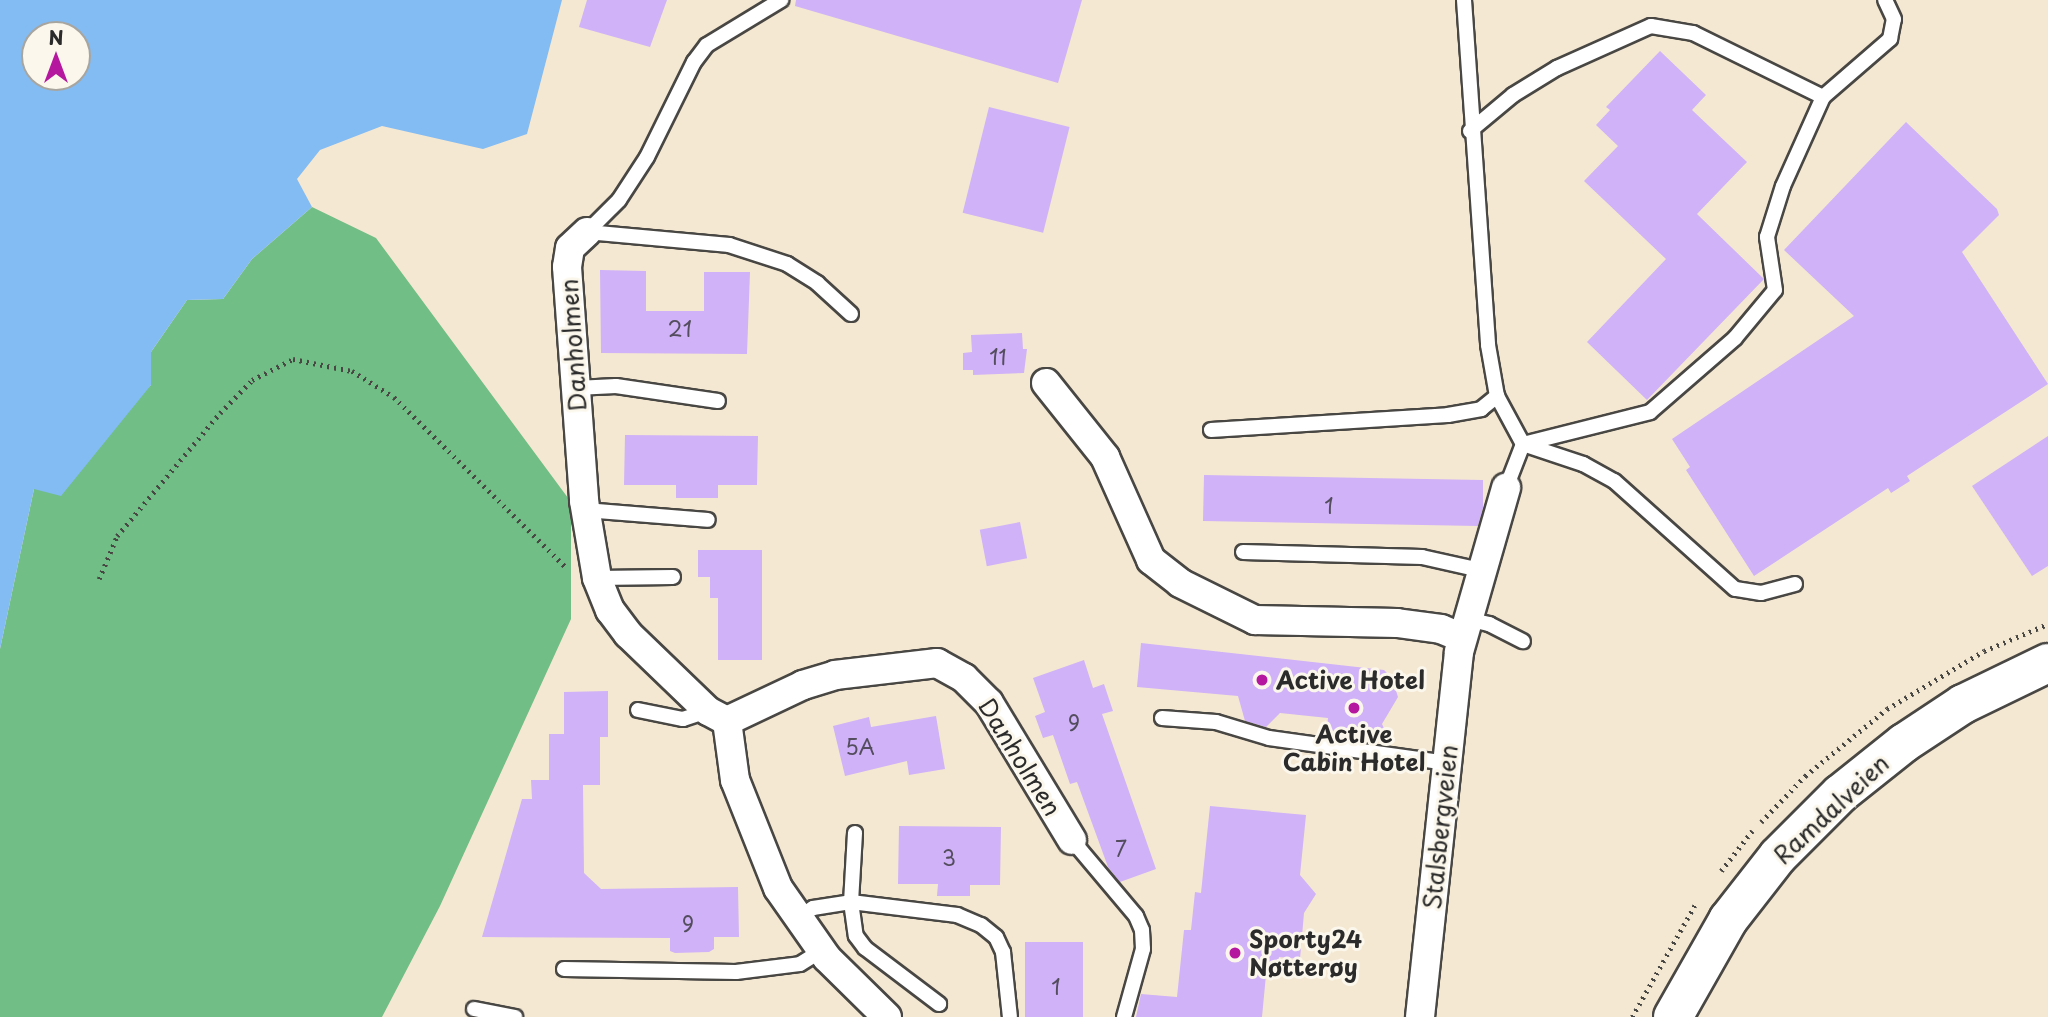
<!DOCTYPE html>
<meta charset="utf-8">
<style>
body{margin:0}
#map{position:relative;width:2048px;height:1017px;overflow:hidden;background:#f5e8d2;font-family:"Playpen Sans",sans-serif}
div>[style]{position:absolute}
.forest>*{inset:0;background:#71be86}
.water>*{inset:0;background:#83bbf3}
.building>*{inset:0;background:#cfb2f7;transform-origin:0 0}
.path>*{height:4.5px;margin-top:-2.25px;transform-origin:0;background:repeating-linear-gradient(90deg,#494744 0 2px,transparent 0 7px)}
.roads{filter:drop-shadow(2px 0 #494744) drop-shadow(-2px 0 #494744) drop-shadow(0 2px #494744) drop-shadow(0 -2px #494744)}
.service>*{height:14px;margin:-7px;padding:0 7px;transform-origin:7px;border-radius:7px;background:#fff}
.minor>*{height:28px;margin:-14px;padding:0 14px;transform-origin:14px;border-radius:14px;background:#fff}
.secondary>*{height:38px;margin:-19px;padding:0 19px;transform-origin:19px;border-radius:19px;background:#fff}
.dots>*{width:19px;height:19px;translate:-50% -50%;box-sizing:border-box;border:4px solid #fbf7ec;border-radius:50%}
span{translate:-50% -50%;white-space:nowrap;text-align:center;line-height:1.15;-webkit-text-stroke:6px #fbf7ec;paint-order:stroke}
.number-label{font-size:21px;color:#544d5e}
.number-label span{-webkit-text-stroke-width:0}
.street-label{font-size:24px;color:#2b2b2b}
.poi-label{font-size:24px;color:#2b2b2b;font-weight:700}
.left{translate:0 -50%;text-align:left}
.north{position:absolute;left:21px;top:21px;width:70px;height:70px;box-sizing:border-box;background:#fbf7ec;border:2px solid #a8a59f;border-radius:50%;rotate:0deg;font-size:19px;font-weight:700;line-height:28px;text-align:center;color:#2b2b2b}
.north::after{content:'';display:block;margin:auto;width:24px;height:32px;background:#b5179e;clip-path:polygon(50% 0,100% 100%,50% 72%,0 100%)}
</style>
<div id="map">
<div class="forest">
<i style="clip-path:polygon(312px 207px,376px 238px,571px 502px,571px 619px,440px 906px,382px 1017px,0 1017px,0 649px,34px 489px,151px 385px,151px 352px,187px 300px,223px 299px,252px 259px)"></i>
</div>
<div class="water">
<i style="clip-path:polygon(evenodd,0 0,562px 0,527px 134px,483px 149px,382px 126px,320px 150px,297px 179px,312px 207px,252px 259px,223px 299px,187px 300px,151px 352px,151px 385px,61px 496px,34px 489px,0 649px,0 0,35px 35px,77px 35px,77px 77px,35px 77px,35px 35px)"></i>
</div>
<div class="building">
<i style="clip-path:polygon(587px 0,667px 0,650px 47px,579px 27px)"></i>
<i style="clip-path:polygon(796px 0,1082px 0,1058px 83px,795px 6px)"></i>
<i style="clip-path:polygon(1660px 51px,1706px 95px,1692px 110px,1747px 162px,1697px 214px,1764px 279px,1647px 400px,1587px 342px,1666px 259px,1584px 181px,1618px 146px,1596px 125px,1610px 110px,1606px 107px)"></i>
<i style="left:989px;top:107px;width:83px;height:109px;rotate:14deg"></i>
<i style="clip-path:polygon(1906px 122px,1997px 209px,1999px 215px,1962px 252px,2048px 384px,1907px 476px,1910px 481px,1891px 493px,1888px 488px,1754px 576px,1686px 470px,1690px 467px,1672px 439px,1854px 316px,1784px 250px)"></i>
<i style="clip-path:polygon(600px 270px,646px 271px,646px 311px,704px 311px,704px 272px,750px 272px,747px 354px,601px 353px)"></i>
<i style="clip-path:polygon(1022px 333px,1023px 349px,1027px 349px,1024px 373px,973px 375px,973px 370px,963px 370px,963px 353px,972px 352px,971px 335px)"></i>
<i style="clip-path:polygon(625px 435px,758px 436px,757px 485px,718px 485px,718px 498px,676px 498px,676px 485px,624px 485px)"></i>
<i style="clip-path:polygon(2048px 436px,2048px 566px,2032px 576px,1972px 486px)"></i>
<i style="clip-path:polygon(1204px 475px,1483px 480px,1483px 508px,1478px 526px,1203px 521px)"></i>
<i style="left:1020px;top:522px;width:37px;height:41px;rotate:79deg"></i>
<i style="clip-path:polygon(698px 550px,762px 550px,762px 660px,718px 660px,718px 598px,710px 598px,710px 577px,698px 577px)"></i>
<i style="clip-path:polygon(1141px 643px,1384px 670px,1392px 678px,1398px 697px,1382px 724px,1389px 739px,1326px 736px,1328px 718px,1280px 713px,1266px 727px,1245px 721px,1238px 696px,1137px 687px)"></i>
<i style="clip-path:polygon(1084px 660px,1093px 688px,1104px 684px,1113px 711px,1102px 714px,1156px 869px,1120px 882px,1108px 867px,1077px 782px,1070px 784px,1053px 735px,1043px 738px,1035px 716px,1045px 712px,1033px 678px)"></i>
<i style="clip-path:polygon(608px 691px,608px 737px,600px 737px,600px 785px,583px 785px,584px 873px,601px 889px,738px 887px,739px 937px,714px 937px,714px 949px,709px 952px,675px 953px,670px 951px,670px 938px,482px 937px,522px 799px,532px 799px,531px 780px,549px 780px,549px 734px,564px 734px,564px 692px)"></i>
<i style="clip-path:polygon(936px 716px,945px 769px,909px 775px,907px 761px,845px 776px,833px 726px,869px 717px,871px 727px)"></i>
<i style="clip-path:polygon(1210px 806px,1306px 815px,1300px 875px,1316px 894px,1304px 913px,1300px 959px,1279px 957px,1277px 976px,1266px 975px,1262px 1017px,1136px 1017px,1141px 994px,1177px 997px,1184px 930px,1191px 930px,1195px 892px,1201px 893px)"></i>
<i style="clip-path:polygon(899px 826px,1001px 827px,1000px 885px,970px 885px,970px 896px,937px 896px,938px 884px,898px 884px)"></i>
<i style="left:1025px;top:942px;width:58px;height:75px"></i>
</div>
<div class="path">
<i style="left:99px;top:579px;width:47px;rotate:-67.3deg"></i>
<i style="left:117px;top:536px;width:160px;rotate:-50.1deg"></i>
<i style="left:220px;top:413px;width:46px;rotate:-45.9deg"></i>
<i style="left:252px;top:380px;width:46px;rotate:-27.1deg"></i>
<i style="left:293px;top:359px;width:60px;rotate:11.5deg"></i>
<i style="left:352px;top:371px;width:49px;rotate:31.8deg"></i>
<i style="left:394px;top:397px;width:243px;rotate:44.7deg"></i>
<i style="left:1761px;top:822px;width:64px;rotate:-46.3deg"></i>
<i style="left:1805px;top:776px;width:106px;rotate:-39.3deg"></i>
<i style="left:1887px;top:709px;width:113px;rotate:-30.9deg"></i>
<i style="left:1984px;top:651px;width:69px;rotate:-22.9deg"></i>
<i style="left:1721px;top:871px;width:51px;rotate:-52.2deg"></i>
<i style="left:1632px;top:1017px;width:131px;rotate:-60.7deg"></i>
</div>
<div class="roads">
<div class="service">
<i style="left:1464px;top:0;width:346px;rotate:86deg"></i>
<i style="left:1488px;top:345px;width:52px;rotate:80deg"></i>
<i style="left:1497px;top:396px;width:55px;rotate:61.6deg"></i>
<i style="left:1523px;top:444px;width:47px;rotate:111.1deg"></i>
<i style="left:1470px;top:131px;width:56px;rotate:-39.9deg"></i>
<i style="left:1513px;top:95px;width:52px;rotate:-31.5deg"></i>
<i style="left:1557px;top:68px;width:103px;rotate:-24.1deg"></i>
<i style="left:1651px;top:26px;width:43px;rotate:9.5deg"></i>
<i style="left:1693px;top:33px;width:145px;rotate:26.2deg"></i>
<i style="left:587px;top:232px;width:45px;rotate:-45deg"></i>
<i style="left:619px;top:200px;width:51px;rotate:-56.9deg"></i>
<i style="left:647px;top:157px;width:106px;rotate:-63.7deg"></i>
<i style="left:694px;top:62px;width:21px;rotate:-53deg"></i>
<i style="left:707px;top:45px;width:87px;rotate:-31.3deg"></i>
<i style="left:587px;top:232px;width:143px;rotate:5.2deg"></i>
<i style="left:729px;top:245px;width:61px;rotate:18.1deg"></i>
<i style="left:787px;top:264px;width:36px;rotate:32deg"></i>
<i style="left:817px;top:283px;width:46px;rotate:42.4deg"></i>
<i style="left:576px;top:388px;width:40px;rotate:-2.9deg"></i>
<i style="left:616px;top:386px;width:103px;rotate:8.4deg"></i>
<i style="left:1211px;top:430px;width:237px;rotate:-3.6deg"></i>
<i style="left:1448px;top:415px;width:34px;rotate:-10deg"></i>
<i style="left:1481px;top:409px;width:21px;rotate:-39deg"></i>
<i style="left:585px;top:510px;width:123px;rotate:4.6deg"></i>
<i style="left:1243px;top:552px;width:179px;rotate:1.6deg"></i>
<i style="left:1422px;top:557px;width:59px;rotate:12.6deg"></i>
<i style="left:597px;top:578px;width:76px;rotate:-0.8deg"></i>
<i style="left:1795px;top:584px;width:35px;rotate:165deg"></i>
<i style="left:1761px;top:593px;width:26px;rotate:-171deg"></i>
<i style="left:1735px;top:589px;width:162px;rotate:-138.2deg"></i>
<i style="left:1614px;top:481px;width:35px;rotate:-151deg"></i>
<i style="left:1583px;top:464px;width:63px;rotate:-161.6deg"></i>
<i style="left:1523px;top:444px;width:131px;rotate:-14.1deg"></i>
<i style="left:1650px;top:412px;width:113px;rotate:-41deg"></i>
<i style="left:1735px;top:338px;width:62px;rotate:-50.2deg"></i>
<i style="left:1775px;top:290px;width:54px;rotate:-98.6deg"></i>
<i style="left:1767px;top:237px;width:53px;rotate:-72.6deg"></i>
<i style="left:1783px;top:186px;width:98px;rotate:-65.8deg"></i>
<i style="left:1823px;top:97px;width:89px;rotate:-40.9deg"></i>
<i style="left:1890px;top:39px;width:20px;rotate:-79deg"></i>
<i style="left:1894px;top:19px;width:21px;rotate:-115deg"></i>
<i style="left:1467px;top:619px;width:23px;rotate:13deg"></i>
<i style="left:1489px;top:624px;width:38px;rotate:27deg"></i>
<i style="left:638px;top:710px;width:46px;rotate:11.3deg"></i>
<i style="left:683px;top:719px;width:26px;rotate:-18deg"></i>
<i style="left:1162px;top:718px;width:54px;rotate:4.2deg"></i>
<i style="left:1216px;top:722px;width:55px;rotate:16.8deg"></i>
<i style="left:1269px;top:738px;width:180px;rotate:8deg"></i>
<i style="left:855px;top:833px;width:69px;rotate:93.3deg"></i>
<i style="left:851px;top:902px;width:34px;rotate:82deg"></i>
<i style="left:856px;top:936px;width:15px;rotate:53deg"></i>
<i style="left:865px;top:948px;width:93px;rotate:37.1deg"></i>
<i style="left:1072px;top:840px;width:99px;rotate:49.9deg"></i>
<i style="left:1136px;top:916px;width:15px;rotate:67deg"></i>
<i style="left:1142px;top:930px;width:19px;rotate:87deg"></i>
<i style="left:1143px;top:949px;width:71px;rotate:105.6deg"></i>
<i style="left:798px;top:918px;width:18px;rotate:-34deg"></i>
<i style="left:813px;top:908px;width:38px;rotate:-9deg"></i>
<i style="left:851px;top:902px;width:107px;rotate:7deg"></i>
<i style="left:957px;top:915px;width:26px;rotate:23deg"></i>
<i style="left:981px;top:925px;width:19px;rotate:39deg"></i>
<i style="left:996px;top:937px;width:17px;rotate:65deg"></i>
<i style="left:1003px;top:952px;width:65px;rotate:83.9deg"></i>
<i style="left:564px;top:969px;width:172px;rotate:1deg"></i>
<i style="left:736px;top:972px;width:64px;rotate:-7.1deg"></i>
<i style="left:800px;top:964px;width:25px;rotate:-32deg"></i>
<i style="left:474px;top:1009px;width:42px;rotate:11deg"></i>
</div>
<div class="minor">
<i style="left:587px;top:232px;width:23px;rotate:137deg"></i>
<i style="left:570px;top:248px;width:19px;rotate:99deg"></i>
<i style="left:567px;top:267px;width:235px;rotate:85.8deg"></i>
<i style="left:584px;top:501px;width:78px;rotate:80.4deg"></i>
<i style="left:597px;top:578px;width:35px;rotate:68deg"></i>
<i style="left:610px;top:610px;width:30px;rotate:53deg"></i>
<i style="left:628px;top:634px;width:111px;rotate:43.9deg"></i>
<i style="left:708px;top:711px;width:21px;rotate:28deg"></i>
<i style="left:1046px;top:383px;width:95px;rotate:51.4deg"></i>
<i style="left:1105px;top:457px;width:113px;rotate:65.9deg"></i>
<i style="left:1151px;top:560px;width:37px;rotate:38deg"></i>
<i style="left:1180px;top:583px;width:84px;rotate:26.3deg"></i>
<i style="left:1255px;top:620px;width:142px;rotate:1.2deg"></i>
<i style="left:1397px;top:623px;width:44px;rotate:7.8deg"></i>
<i style="left:1441px;top:629px;width:23px;rotate:23deg"></i>
<i style="left:887px;top:1017px;width:84px;rotate:-135.5deg"></i>
<i style="left:827px;top:958px;width:85px;rotate:-125deg"></i>
<i style="left:778px;top:888px;width:116px;rotate:-111.7deg"></i>
<i style="left:735px;top:780px;width:60px;rotate:-97.7deg"></i>
<i style="left:727px;top:721px;width:84px;rotate:-25.3deg"></i>
<i style="left:803px;top:685px;width:34px;rotate:-17deg"></i>
<i style="left:835px;top:675px;width:103px;rotate:-6.7deg"></i>
<i style="left:937px;top:663px;width:31px;rotate:29deg"></i>
<i style="left:964px;top:678px;width:35px;rotate:45deg"></i>
<i style="left:989px;top:703px;width:160px;rotate:58.8deg"></i>
<i style="left:1420px;top:1017px;width:367px;rotate:-83.9deg"></i>
<i style="left:1459px;top:652px;width:171px;rotate:-74deg"></i>
</div>
<div class="secondary">
<i style="left:1673px;top:1017px;width:112px;rotate:-60.4deg"></i>
<i style="left:1728px;top:920px;width:81px;rotate:-52deg"></i>
<i style="left:1778px;top:856px;width:88px;rotate:-45deg"></i>
<i style="left:1840px;top:794px;width:82px;rotate:-38.6deg"></i>
<i style="left:1904px;top:743px;width:71px;rotate:-33.5deg"></i>
<i style="left:1963px;top:704px;width:94px;rotate:-25.8deg"></i>
</div>
</div>
<div class="dots">
<i style="left:1262px;top:680px;background:#b5179e"></i>
<i style="left:1354px;top:708px;background:#b5179e"></i>
<i style="left:1235px;top:953px;background:#b5179e"></i>
</div>
<div class="number-label">
<span style="left:680px;top:328px">21</span>
<span style="left:998px;top:356px">11</span>
<span style="left:1329px;top:505px">1</span>
<span style="left:1074px;top:722px">9</span>
<span style="left:860px;top:746px">5A</span>
<span style="left:1121px;top:848px">7</span>
<span style="left:949px;top:857px">3</span>
<span style="left:688px;top:923px">9</span>
<span style="left:1056px;top:986px">1</span>
</div>
<div class="street-label">
<span style="left:573px;top:345px;rotate:-94deg">Danholmen</span>
<span style="left:1020px;top:757px;rotate:58deg">Danholmen</span>
<span style="left:1831px;top:809px;rotate:-43deg">Ramdalveien</span>
<span style="left:1440px;top:827px;rotate:-84deg">Stalsbergveien</span>
</div>
<div class="poi-label">
<span class="left" style="left:1276px;top:680px">Active Hotel</span>
<span style="left:1354px;top:748px">Active<br>Cabin Hotel</span>
<span class="left" style="left:1249px;top:953px">Sporty24<br>Nøtterøy</span>
</div>
<div class="north">N</div>
</div>
